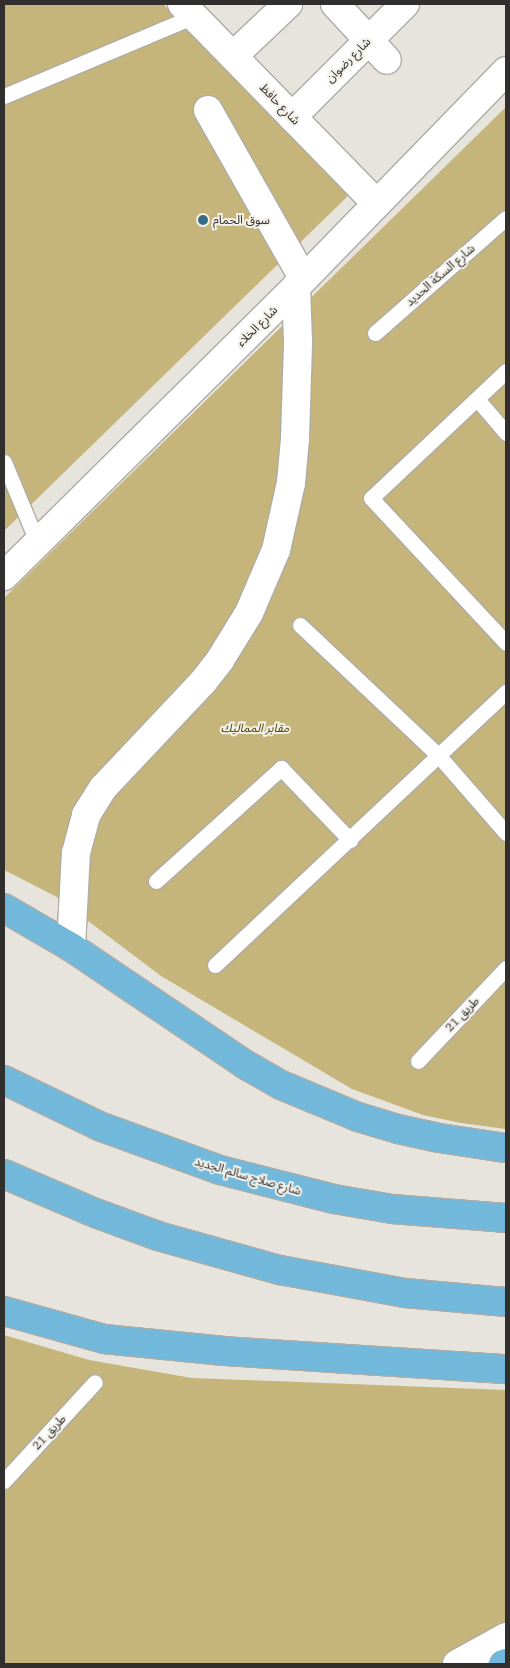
<!DOCTYPE html>
<meta charset="utf-8">
<style>
body{margin:0}
#map{position:relative;width:510px;height:1668px;overflow:hidden;background:#e6e4dd;font-family:"IBM Plex Serif","Noto Sans Arabic",serif}
div>[style]{position:absolute}
.green>*{inset:0;background:#c5b57a}
.roads{filter:drop-shadow(1px 0 #aeaca6) drop-shadow(-1px 0 #aeaca6) drop-shadow(0 1px #aeaca6) drop-shadow(0 -1px #aeaca6)}
.service>*{height:15px;margin:-7.5px;padding:0 7.5px;transform-origin:7.5px;border-radius:7.5px;background:#fff}
.minor>*{height:28px;margin:-14px;padding:0 14px;transform-origin:14px;border-radius:14px;background:#fff}
.tertiary>*{height:28px;margin:-14px;padding:0 14px;transform-origin:14px;border-radius:14px;background:#fff}
.trunk>*{height:28px;margin:-14px;padding:0 14px;transform-origin:14px;border-radius:14px;background:#72b8da}
.dots>*{width:14px;height:14px;translate:-50% -50%;box-sizing:border-box;border:2px solid #f3f1ea;border-radius:50%}
span{translate:-50% -50%;white-space:nowrap;text-align:center;line-height:1.15;-webkit-text-stroke:4px #f3f1ea;paint-order:stroke}
.street-label{font-size:12px;color:#302f2d}
.poi-label{font-size:12px;color:#302f2d}
.left{translate:0 -50%;text-align:left}
.park-label{font-size:12px;color:#554605;font-style:italic}
.frame{position:absolute;inset:0;border:5px solid #302f2d;pointer-events:none}
</style>
<div id="map">
<div class="green">
<i style="clip-path:polygon(4px 4px,163px 4px,351px 193px,4px 531px)"></i>
<i style="clip-path:polygon(506px 107px,506px 1129px,461px 1123px,423px 1115px,352px 1089px,161px 976px,55px 896px,4px 870px,4px 598px)"></i>
<i style="clip-path:polygon(4px 1335px,89px 1360px,192px 1378px,506px 1390px,506px 1664px,4px 1664px)"></i>
</div>
<div class="roads">
<div class="service">
<i style="left:4px;top:96px;width:206px;rotate:-22.8deg"></i>
<i style="left:375px;top:333px;width:174px;rotate:-41.3deg"></i>
<i style="left:506px;top:371px;width:185px;rotate:136.7deg"></i>
<i style="left:371px;top:498px;width:198px;rotate:47deg"></i>
<i style="left:477px;top:399px;width:45px;rotate:49.5deg"></i>
<i style="left:4px;top:462px;width:89px;rotate:67.5deg"></i>
<i style="left:300px;top:625px;width:191px;rotate:43.3deg"></i>
<i style="left:439px;top:756px;width:102px;rotate:49deg"></i>
<i style="left:156px;top:881px;width:169px;rotate:-42.1deg"></i>
<i style="left:281px;top:768px;width:100px;rotate:46.2deg"></i>
<i style="left:215px;top:965px;width:399px;rotate:-43.2deg"></i>
<i style="left:418px;top:1061px;width:128px;rotate:-46.6deg"></i>
<i style="left:4px;top:1481px;width:134px;rotate:-47.4deg"></i>
</div>
<div class="minor">
<i style="left:182px;top:4px;width:279px;rotate:45.7deg"></i>
<i style="left:335px;top:4px;width:76px;rotate:47.1deg"></i>
<i style="left:233px;top:56px;width:76px;rotate:-43.4deg"></i>
<i style="left:208px;top:110px;width:193px;rotate:60.5deg"></i>
<i style="left:292px;top:117px;width:160px;rotate:-45deg"></i>
</div>
<div class="tertiary">
<i style="left:4px;top:576px;width:411px;rotate:-44.7deg"></i>
<i style="left:296px;top:287px;width:301px;rotate:-45.8deg"></i>
<i style="left:71px;top:947px;width:94px;rotate:-87deg"></i>
<i style="left:76px;top:853px;width:39px;rotate:-75deg"></i>
<i style="left:86px;top:815px;width:32px;rotate:-58deg"></i>
<i style="left:103px;top:788px;width:146px;rotate:-46.7deg"></i>
<i style="left:203px;top:682px;width:28px;rotate:-52deg"></i>
<i style="left:220px;top:660px;width:55px;rotate:-58.3deg"></i>
<i style="left:249px;top:613px;width:69px;rotate:-66.8deg"></i>
<i style="left:276px;top:550px;width:69px;rotate:-77.4deg"></i>
<i style="left:291px;top:483px;width:44px;rotate:-84.8deg"></i>
<i style="left:295px;top:439px;width:98px;rotate:-88.2deg"></i>
<i style="left:298px;top:341px;width:54px;rotate:-92.1deg"></i>
<i style="left:457px;top:1664px;width:56px;rotate:-28.9deg"></i>
</div>
<div class="trunk">
<i style="left:4px;top:908px;width:78px;rotate:30.2deg"></i>
<i style="left:71px;top:947px;width:211px;rotate:34deg"></i>
<i style="left:246px;top:1065px;width:40px;rotate:29.7deg"></i>
<i style="left:281px;top:1085px;width:83px;rotate:22.6deg"></i>
<i style="left:358px;top:1117px;width:42px;rotate:16.7deg"></i>
<i style="left:398px;top:1129px;width:42px;rotate:12.4deg"></i>
<i style="left:439px;top:1138px;width:68px;rotate:8.5deg"></i>
<i style="left:4px;top:1080px;width:106px;rotate:25.8deg"></i>
<i style="left:99px;top:1126px;width:129px;rotate:20deg"></i>
<i style="left:220px;top:1170px;width:118px;rotate:14.3deg"></i>
<i style="left:334px;top:1199px;width:59px;rotate:9.8deg"></i>
<i style="left:392px;top:1209px;width:114px;rotate:4.5deg"></i>
<i style="left:4px;top:1174px;width:102px;rotate:23.1deg"></i>
<i style="left:98px;top:1214px;width:64px;rotate:20.1deg"></i>
<i style="left:158px;top:1236px;width:127px;rotate:15.6deg"></i>
<i style="left:280px;top:1270px;width:127px;rotate:10.4deg"></i>
<i style="left:405px;top:1293px;width:101px;rotate:5.1deg"></i>
<i style="left:4px;top:1311px;width:104px;rotate:15.6deg"></i>
<i style="left:104px;top:1339px;width:121px;rotate:5.7deg"></i>
<i style="left:224px;top:1351px;width:283px;rotate:3.7deg"></i>
<i style="left:503px;top:1664px;width:3px;rotate:-18deg"></i>
</div>
</div>
<div class="dots">
<i style="left:203px;top:220px;background:#366d88"></i>
</div>
<div class="street-label">
<span style="left:348px;top:60px;rotate:-45deg">شارع رضوان</span>
<span style="left:280px;top:104px;rotate:46deg">شارع حافظ</span>
<span style="left:440px;top:275px;rotate:-41deg">شارع السكة الحديد</span>
<span style="left:257px;top:326px;rotate:-45deg">شارع الخلاء</span>
<span style="left:462px;top:1014px;rotate:-46deg">طريق 21</span>
<span style="left:248px;top:1176px;rotate:16deg">شارع صلاح سالم الجديد</span>
<span style="left:49px;top:1432px;rotate:-47deg">طريق 21</span>
</div>
<div class="poi-label">
<span class="left" style="left:213px;top:220px">سوق الحمام</span>
</div>
<div class="park-label">
<span style="left:255px;top:728px">مقابر المماليك</span>
</div>
<div class="frame"></div>
</div>
